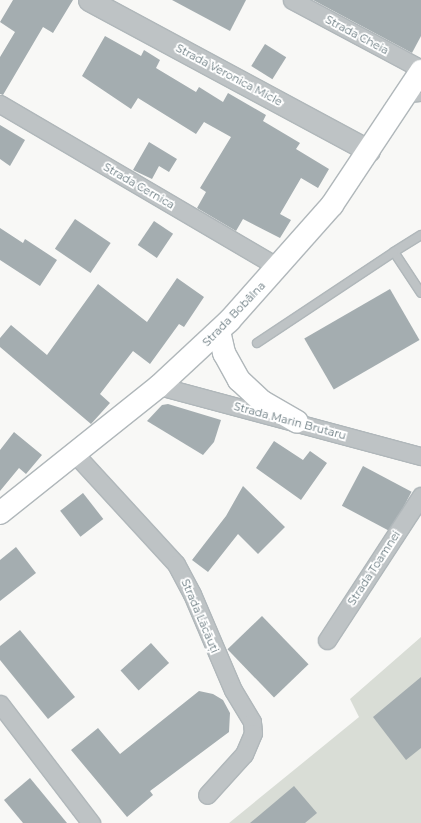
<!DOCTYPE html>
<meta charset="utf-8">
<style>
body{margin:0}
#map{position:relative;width:421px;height:823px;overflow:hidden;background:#f8f8f6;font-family:Montserrat,sans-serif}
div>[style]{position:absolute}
.green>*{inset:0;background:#d9ddd6}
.building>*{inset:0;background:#a4adb0;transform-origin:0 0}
.roads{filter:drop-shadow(1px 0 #b0b7ba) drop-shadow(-1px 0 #b0b7ba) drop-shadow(0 1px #b0b7ba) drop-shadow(0 -1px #b0b7ba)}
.service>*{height:8px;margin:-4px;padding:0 4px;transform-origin:4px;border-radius:4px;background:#bec3c5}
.minor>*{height:17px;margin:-8.5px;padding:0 8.5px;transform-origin:8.5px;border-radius:8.5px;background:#bec3c5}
.tertiary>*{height:21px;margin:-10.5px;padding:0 10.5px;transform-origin:10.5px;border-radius:10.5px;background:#bec3c5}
.secondary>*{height:22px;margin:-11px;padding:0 11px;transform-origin:11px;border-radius:11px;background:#fff}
span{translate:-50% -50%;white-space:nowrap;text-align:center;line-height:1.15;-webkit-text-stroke:4px #fff;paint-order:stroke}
.street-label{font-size:11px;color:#66777d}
</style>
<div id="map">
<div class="green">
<i style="clip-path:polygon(421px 637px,421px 823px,229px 823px,359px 717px,350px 699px)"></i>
</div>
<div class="building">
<i style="clip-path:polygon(13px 0,73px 0,53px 33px,43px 27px,3px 95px,0 94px,0 57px,15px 32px,0 22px)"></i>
<i style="clip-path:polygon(172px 0,246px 0,230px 31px)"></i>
<i style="clip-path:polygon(313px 0,421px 0,421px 36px,412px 53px)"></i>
<i style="clip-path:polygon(105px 36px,141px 56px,144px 50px,160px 60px,156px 68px,196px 92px,199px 87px,223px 102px,228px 93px,266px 115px,263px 121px,300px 143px,296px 149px,329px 169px,318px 188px,301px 178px,280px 214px,291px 220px,280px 238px,243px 219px,236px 231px,197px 208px,206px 192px,200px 188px,231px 137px,204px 122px,196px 134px,138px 98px,131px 109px,82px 76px)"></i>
<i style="left:265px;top:44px;width:25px;height:26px;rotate:32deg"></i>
<i style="clip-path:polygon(0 125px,25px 140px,10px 166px,0 159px)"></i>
<i style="clip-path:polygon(149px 142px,177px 159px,169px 172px,159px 166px,152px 179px,133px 170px)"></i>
<i style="left:75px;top:219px;width:43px;height:36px;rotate:34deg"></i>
<i style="left:154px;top:221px;width:23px;height:29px;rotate:34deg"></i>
<i style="clip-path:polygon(0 228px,23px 243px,25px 239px,57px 260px,40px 286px,0 260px)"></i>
<i style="clip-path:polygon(177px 278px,204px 297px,184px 327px,179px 324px,150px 364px,133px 351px,100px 394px,110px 403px,91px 424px,0 347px,0 338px,11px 325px,47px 355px,98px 284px,147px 322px)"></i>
<i style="left:390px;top:289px;width:59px;height:99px;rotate:60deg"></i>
<i style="clip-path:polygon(168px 404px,221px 420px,214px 442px,203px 455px,147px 421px,162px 405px)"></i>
<i style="clip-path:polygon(14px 432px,42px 455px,26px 474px,19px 468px,0 491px,0 450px)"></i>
<i style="clip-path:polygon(274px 441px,303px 460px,310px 451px,327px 463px,301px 500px,256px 468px)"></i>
<i style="left:363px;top:466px;width:55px;height:45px;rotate:28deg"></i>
<i style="clip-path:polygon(243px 486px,285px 527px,258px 554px,238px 534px,208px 572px,192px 560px,226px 516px)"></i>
<i style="left:83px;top:493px;width:33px;height:29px;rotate:52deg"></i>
<i style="clip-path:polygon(16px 547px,36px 573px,0 601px,0 560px)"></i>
<i style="left:262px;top:616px;width:67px;height:48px;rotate:46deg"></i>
<i style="clip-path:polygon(20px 630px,75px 697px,48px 719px,0 660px,0 646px)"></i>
<i style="left:151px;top:643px;width:27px;height:41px;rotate:48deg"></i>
<i style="clip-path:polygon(421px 677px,421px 748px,406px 760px,373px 717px)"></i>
<i style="clip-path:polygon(199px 691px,213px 694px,223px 700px,230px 713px,229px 732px,150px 791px,153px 795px,127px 817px,71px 750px,98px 728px,120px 754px)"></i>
<i style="clip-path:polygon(30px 778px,67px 823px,23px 823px,4px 800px)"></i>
<i style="clip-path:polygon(294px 786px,317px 813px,305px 823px,250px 823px)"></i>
</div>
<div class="roads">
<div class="service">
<i style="left:406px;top:98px;width:15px;rotate:-4deg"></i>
<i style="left:421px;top:235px;width:32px;rotate:148deg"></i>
<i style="left:394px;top:252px;width:49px;rotate:56.6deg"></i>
<i style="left:257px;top:343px;width:164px;rotate:-33.6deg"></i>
</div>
<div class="minor">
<i style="left:292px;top:0;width:146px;rotate:28.1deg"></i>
<i style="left:0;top:104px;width:322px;rotate:30.4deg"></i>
<i style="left:159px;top:386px;width:271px;rotate:15deg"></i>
<i style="left:75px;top:454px;width:149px;rotate:47.4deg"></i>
<i style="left:176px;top:564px;width:34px;rotate:62deg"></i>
<i style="left:192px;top:594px;width:104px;rotate:66.9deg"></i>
<i style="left:233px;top:690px;width:37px;rotate:59deg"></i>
<i style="left:252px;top:722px;width:11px;rotate:85deg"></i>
<i style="left:253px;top:733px;width:23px;rotate:113deg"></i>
<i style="left:244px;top:754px;width:55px;rotate:132.1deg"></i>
<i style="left:327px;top:640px;width:172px;rotate:-56.9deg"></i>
<i style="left:0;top:704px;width:150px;rotate:52.6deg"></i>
</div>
<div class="tertiary">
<i style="left:89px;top:0;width:318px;rotate:28.3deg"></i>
</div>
<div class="secondary">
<i style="left:219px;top:331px;width:23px;rotate:77deg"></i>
<i style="left:224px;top:353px;width:31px;rotate:61deg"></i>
<i style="left:239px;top:380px;width:33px;rotate:43deg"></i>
<i style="left:263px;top:402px;width:39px;rotate:30deg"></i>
<i style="left:0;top:513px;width:203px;rotate:-38.6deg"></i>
<i style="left:159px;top:386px;width:96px;rotate:-42.9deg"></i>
<i style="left:229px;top:321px;width:155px;rotate:-48.4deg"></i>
<i style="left:332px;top:205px;width:161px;rotate:-56.4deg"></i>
</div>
</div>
<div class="street-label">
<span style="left:357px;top:35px;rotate:28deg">Strada Cheia</span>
<span style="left:229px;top:75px;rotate:28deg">Strada Veronica Micle</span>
<span style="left:139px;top:186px;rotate:30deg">Strada Cernica</span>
<span style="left:234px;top:314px;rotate:-46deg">Strada Bobâlna</span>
<span style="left:290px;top:421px;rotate:15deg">Strada Marin Brutaru</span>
<span style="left:374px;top:568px;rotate:-57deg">Strada Toamnei</span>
<span style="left:200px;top:616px;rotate:67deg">Strada Lăcăuți</span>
</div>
</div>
